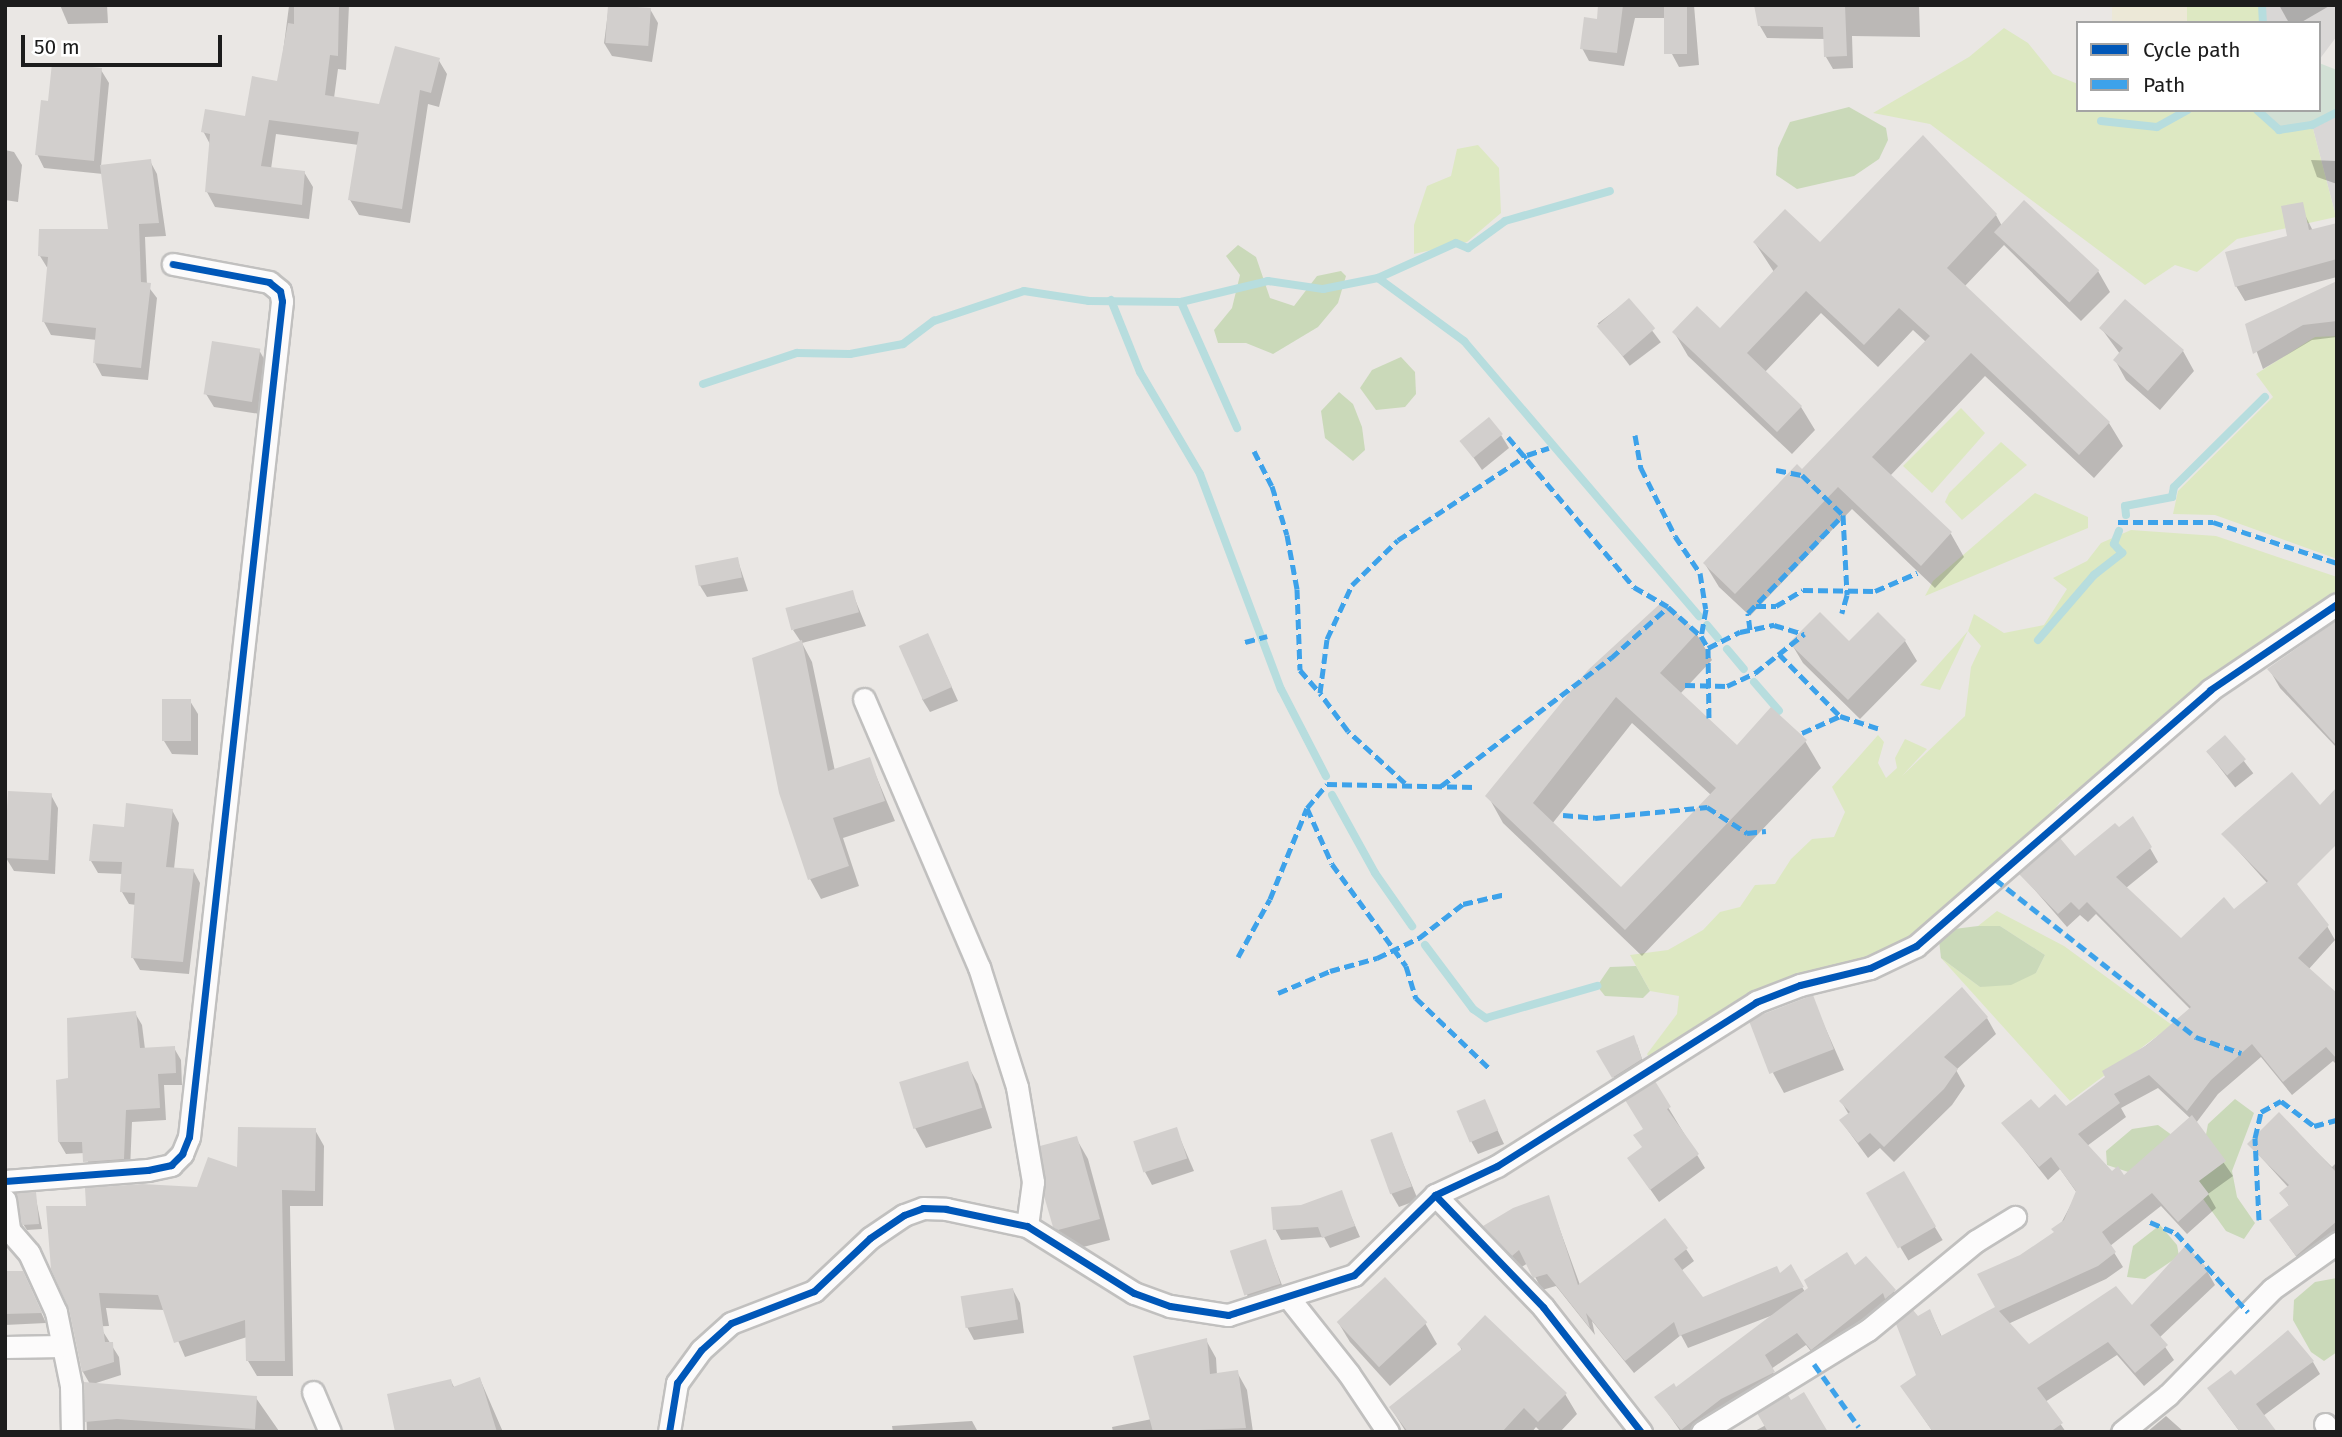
<!DOCTYPE html>
<style>
body{margin:0}
#map{position:relative;width:2342px;height:1437px;overflow:hidden;background:#eae7e4;font-family:"Fira Sans",sans-serif}
div>[style]{position:absolute}
.residential>*{inset:0;background:#d9d7d6}
.farmland>*{inset:0;background:#ece8d7;transform-origin:0 0}
.grass>*{inset:0;background:#dde8c2;transform-origin:0 0}
.forest>*{inset:0;background:#cad9b9}
.wetland>*{inset:0;background:#d2e0d5}
.shadow>*{inset:0;background:#0003;transform-origin:0 0}
.stream>*{height:8px;margin:-4px;padding:0 4px;transform-origin:4px;border-radius:4px;background:#b7ddde}
.building>*{inset:0;background:#d2cfcd;transform-origin:0 0}
.roads{filter:drop-shadow(2px 0 #c1c0bf) drop-shadow(-2px 0 #c1c0bf) drop-shadow(0 2px #c1c0bf) drop-shadow(0 -2px #c1c0bf)}
.street>*{height:21px;margin:-10.5px;padding:0 10.5px;transform-origin:10.5px;border-radius:10.5px;background:#fcfbfb}
.quiet>*{height:5px;margin-top:-2.5px;transform-origin:0;background:repeating-linear-gradient(90deg,#3da2ea 0 10px,transparent 0 15px)}
.cycleway>*{height:7px;margin:-3.5px;padding:0 3.5px;transform-origin:3.5px;border-radius:3.5px;background:#0057b8}
span{translate:-50% -50%;white-space:nowrap;text-align:center;line-height:1.15;-webkit-text-stroke:5px #fff;paint-order:stroke}
.frame{position:absolute;inset:0;border:7px solid #1c1c1c;pointer-events:none}
.legend{position:absolute;left:2076px;top:21px;width:245px;height:91px;box-sizing:border-box;background:#fff;border:2px solid #a4a4a4;margin:0;padding:9px 12px;list-style:none;font-size:21px;color:#1c1c1c}
.legend li{display:flex;align-items:center;gap:14px;height:35px}
.legend b{width:35px;border:2px solid #a4a4a4}
.scale{position:absolute;left:21px;top:35px;width:201px;height:32px;box-sizing:border-box;border:4px solid #1c1c1c;border-top:0;padding-left:9px;font-size:21px;line-height:24px;white-space:nowrap;color:#1c1c1c;-webkit-text-stroke:5px #fff;paint-order:stroke}
</style>
<div id="map">
<div class="residential">
<i style="clip-path:polygon(2262px 5px,2337px 5px,2337px 36px,2319px 60px,2319px 23px,2263px 23px)"></i>
<i style="clip-path:polygon(2337px 113px,2337px 217px,2336px 217px,2312px 125px)"></i>
</div>
<div class="farmland">
<i style="left:2112px;top:5px;width:75px;height:18px"></i>
</div>
<div class="grass">
<i style="left:2187px;top:5px;width:75px;height:18px"></i>
<i style="clip-path:polygon(2004px 28px,2028px 43px,2053px 74px,2078px 84px,2078px 110px,2257px 110px,2279px 130px,2312px 125px,2336px 217px,2237px 239px,2197px 272px,2175px 265px,2145px 285px,1930px 124px,1873px 113px,1969px 57px)"></i>
<i style="clip-path:polygon(1478px 145px,1499px 168px,1501px 213px,1467px 242px,1414px 254px,1414px 225px,1427px 186px,1451px 176px,1457px 149px)"></i>
<i style="clip-path:polygon(2337px 336px,2337px 559px,2215px 515px,2173px 514px,2178px 491px,2273px 397px,2256px 374px,2315px 337px)"></i>
<i style="clip-path:polygon(1961px 408px,1985px 433px,1932px 493px,1903px 466px)"></i>
<i style="clip-path:polygon(2001px 442px,2027px 465px,1962px 520px,1945px 502px,1949px 493px)"></i>
<i style="clip-path:polygon(2035px 493px,2088px 517px,2088px 528px,1925px 596px,1933px 581px)"></i>
<i style="clip-path:polygon(2131px 530px,2216px 536px,2337px 577px,2337px 603px,2125px 763px,2060px 802px,1993px 894px,1948px 926px,1794px 988px,1655px 1067px,1647px 1054px,1677px 1014px,1679px 996px,1650px 991px,1630px 955px,1668px 950px,1703px 930px,1720px 912px,1740px 907px,1755px 885px,1775px 884px,1791px 859px,1812px 839px,1834px 837px,1845px 812px,1832px 787px,1878px 735px,1884px 742px,1878px 763px,1886px 778px,1897px 768px,1895px 758px,1905px 739px,1927px 749px,1902px 776px,1965px 716px,1971px 667px,1981px 646px,1968px 631px,1940px 690px,1920px 685px,1968px 631px,1974px 614px,2004px 633px,2044px 625px,2067px 589px,2053px 578px,2087px 561px,2101px 543px)"></i>
<i style="clip-path:polygon(1997px 911px,2064px 946px,2172px 1025px,2070px 1101px,1941px 958px,1980px 987px,2036px 973px,2045px 955px,2000px 926px,1978px 926px)"></i>
</div>
<div class="forest">
<i style="clip-path:polygon(1849px 107px,1886px 128px,1888px 140px,1879px 159px,1854px 176px,1797px 189px,1776px 175px,1778px 148px,1790px 122px)"></i>
<i style="clip-path:polygon(1238px 245px,1256px 257px,1270px 298px,1294px 306px,1317px 276px,1341px 271px,1346px 276px,1338px 303px,1318px 327px,1273px 354px,1246px 343px,1218px 343px,1214px 330px,1232px 308px,1240px 275px,1226px 256px)"></i>
<i style="clip-path:polygon(1401px 357px,1415px 372px,1416px 394px,1405px 407px,1376px 410px,1360px 388px,1372px 370px)"></i>
<i style="clip-path:polygon(1339px 392px,1353px 404px,1362px 427px,1365px 450px,1353px 461px,1325px 438px,1321px 411px)"></i>
<i style="clip-path:polygon(1978px 926px,2000px 926px,2045px 955px,2036px 973px,2011px 985px,1980px 987px,1941px 958px,1938px 931px)"></i>
<i style="clip-path:polygon(1636px 966px,1650px 991px,1643px 998px,1605px 996px,1597px 986px,1610px 967px)"></i>
<i style="clip-path:polygon(2235px 1099px,2254px 1113px,2232px 1171px,2237px 1197px,2255px 1223px,2244px 1239px,2226px 1231px,2201px 1196px,2107px 1165px,2106px 1151px,2132px 1129px,2158px 1125px,2187px 1146px,2205px 1140px,2208px 1124px)"></i>
<i style="clip-path:polygon(2160px 1225px,2177px 1245px,2179px 1256px,2145px 1279px,2127px 1277px,2133px 1246px)"></i>
<i style="clip-path:polygon(2337px 1278px,2337px 1352px,2324px 1361px,2311px 1352px,2293px 1320px,2294px 1300px,2315px 1282px)"></i>
</div>
<div class="wetland">
<i style="clip-path:polygon(2319px 63px,2337px 70px,2337px 113px,2312px 125px,2279px 130px,2257px 110px,2319px 110px)"></i>
</div>
<div class="shadow">
<i style="clip-path:polygon(60px 5px,107px 5px,108px 23px,68px 24px)"></i>
<i style="clip-path:polygon(268px 5px,349px 5px,346px 70px,338px 69px,334px 98px,380px 106px,438px 59px,447px 74px,439px 107px,428px 104px,410px 223px,359px 215px,350px 200px,359px 145px,276px 134px,271px 169px,304px 172px,313px 187px,309px 219px,215px 207px,207px 192px,211px 146px,203px 131px,247px 118px,279px 83px,289px 6px)"></i>
<i style="clip-path:polygon(609px 5px,650px 9px,658px 23px,652px 62px,612px 56px,604px 43px)"></i>
<i style="clip-path:polygon(1600px 5px,1694px 5px,1699px 65px,1679px 67px,1672px 54px,1667px 18px,1635px 18px,1624px 66px,1589px 61px,1582px 48px,1598px 21px)"></i>
<i style="clip-path:polygon(1760px 5px,1919px 5px,1920px 37px,1852px 36px,1853px 68px,1833px 69px,1826px 57px,1826px 39px,1767px 38px,1760px 26px)"></i>
<i style="clip-path:polygon(2279px 5px,2331px 5px,2300px 23px,2289px 23px)"></i>
<i style="clip-path:polygon(101px 70px,109px 83px,101px 166px,150px 161px,157px 174px,166px 236px,145px 237px,147px 285px,157px 298px,148px 380px,102px 376px,95px 363px,97px 340px,51px 335px,44px 322px,48px 269px,40px 256px,110px 231px,103px 174px,44px 168px,37px 154px,50px 103px)"></i>
<i style="clip-path:polygon(5px 150px,14px 152px,22px 165px,18px 202px,5px 200px)"></i>
<i style="clip-path:polygon(2311px 160px,2337px 161px,2337px 184px,2317px 177px)"></i>
<i style="clip-path:polygon(2024px 202px,2098px 271px,2110px 292px,2081px 321px,2004px 245px,1964px 287px,2109px 423px,2123px 446px,2094px 478px,1985px 376px,1890px 476px,1951px 534px,1964px 557px,1935px 588px,1852px 509px,1750px 616px,1719px 587px,1705px 564px,1802px 472px,1926px 342px,1913px 330px,1878px 367px,1821px 313px,1765px 372px,1801px 407px,1815px 430px,1792px 454px,1688px 356px,1674px 332px,1720px 330px,1774px 272px,1755px 243px,1820px 244px,1996px 215px,2002px 226px)"></i>
<i style="clip-path:polygon(2304px 213px,2313px 231px,2337px 225px,2337px 277px,2245px 301px,2236px 286px,2289px 237px)"></i>
<i style="clip-path:polygon(2337px 282px,2337px 337px,2312px 340px,2263px 369px,2247px 325px)"></i>
<i style="left:1629px;top:300px;width:53px;height:39px;rotate:53deg"></i>
<i style="clip-path:polygon(2101px 328px,2183px 351px,2194px 371px,2160px 410px,2126px 380px,2115px 360px,2120px 354px)"></i>
<i style="clip-path:polygon(259px 350px,267px 364px,260px 414px,214px 407px,206px 394px)"></i>
<i style="clip-path:polygon(1501px 435px,1509px 448px,1482px 470px,1462px 441px)"></i>
<i style="clip-path:polygon(737px 558px,748px 591px,707px 597px,699px 584px)"></i>
<i style="clip-path:polygon(852px 592px,866px 626px,802px 643px,812px 662px,835px 771px,869px 759px,895px 821px,843px 838px,859px 886px,821px 899px,810px 879px,801px 642px,793px 630px)"></i>
<i style="clip-path:polygon(1878px 615px,1905px 641px,1917px 661px,1860px 719px,1803px 663px,1791px 643px,1849px 643px)"></i>
<i style="clip-path:polygon(2337px 623px,2337px 748px,2280px 688px,2269px 669px)"></i>
<i style="clip-path:polygon(evenodd,1696px 633px,1712px 660px,1680px 694px,1737px 747px,1805px 741px,1821px 768px,1642px 956px,1503px 823px,1488px 796px,1696px 633px,1632px 723px,1711px 795px,1621px 890px,1552px 824px,1632px 723px)"></i>
<i style="clip-path:polygon(928px 635px,958px 701px,930px 712px,922px 699px)"></i>
<i style="clip-path:polygon(190px 701px,198px 714px,198px 755px,172px 754px,164px 741px)"></i>
<i style="left:2225px;top:737px;width:46px;height:23px;rotate:52deg"></i>
<i style="clip-path:polygon(evenodd,2292px 775px,2271px 891px,2327px 926px,2335px 940px,2308px 970px,2337px 997px,2337px 1065px,2333px 1061px,2292px 1095px,2261px 1057px,2218px 1094px,2196px 1123px,2233px 1176px,2208px 1194px,2216px 1208px,2187px 1234px,2161px 1206px,2110px 1246px,2123px 1267px,2106px 1279px,2008px 1324px,2029px 1347px,2132px 1307px,2207px 1271px,2215px 1285px,2159px 1338px,2174px 1360px,2144px 1386px,2117px 1355px,2045px 1402px,2066px 1432px,1933px 1432px,1902px 1387px,1918px 1376px,1918px 1318px,1930px 1311px,1942px 1337px,1998px 1308px,2021px 1257px,2056px 1233px,2077px 1193px,2060px 1169px,2048px 1180px,2004px 1124px,2038px 1110px,2066px 1109px,2191px 1010px,2096px 914px,2088px 922px,2080px 915px,2067px 927px,2021px 874px,2075px 858px,2150px 848px,2158px 862px,2126px 888px,2181px 940px,2234px 912px,2268px 884px,2223px 834px,2292px 775px,2158px 1088px,2190px 1118px,2124px 1177px,2112px 1173px,2087px 1146px,2126px 1117px,2121px 1108px,2158px 1088px)"></i>
<i style="clip-path:polygon(51px 795px,58px 808px,55px 874px,14px 871px,6px 858px)"></i>
<i style="clip-path:polygon(172px 810px,179px 823px,174px 869px,193px 870px,200px 883px,189px 974px,140px 970px,133px 958px,136px 905px,129px 904px,122px 892px,123px 874px,98px 873px,91px 861px,125px 829px)"></i>
<i style="clip-path:polygon(1812px 998px,1844px 1070px,1784px 1093px,1773px 1073px)"></i>
<i style="clip-path:polygon(135px 1013px,142px 1025px,145px 1049px,174px 1048px,181px 1060px,182px 1085px,164px 1085px,166px 1120px,132px 1122px,130px 1170px,92px 1173px,85px 1153px,66px 1154px,59px 1142px,69px 1080px)"></i>
<i style="clip-path:polygon(1987px 1018px,1996px 1034px,1956px 1070px,1965px 1086px,1952px 1105px,1894px 1162px,1880px 1148px,1868px 1158px,1841px 1121px,1849px 1115px,1841px 1101px)"></i>
<i style="clip-path:polygon(1637px 1044px,1644px 1065px,1617px 1083px,1599px 1052px)"></i>
<i style="clip-path:polygon(967px 1064px,978px 1084px,992px 1128px,926px 1148px,915px 1128px,901px 1083px)"></i>
<i style="clip-path:polygon(1654px 1084px,1705px 1168px,1659px 1202px,1629px 1159px,1643px 1149px)"></i>
<i style="clip-path:polygon(1484px 1101px,1504px 1144px,1478px 1154px,1471px 1141px)"></i>
<i style="clip-path:polygon(2279px 1115px,2332px 1167px,2337px 1162px,2337px 1238px,2303px 1266px,2271px 1221px,2290px 1207px,2281px 1193px,2289px 1188px,2249px 1144px)"></i>
<i style="clip-path:polygon(1176px 1129px,1194px 1171px,1152px 1185px,1145px 1172px)"></i>
<i style="clip-path:polygon(315px 1130px,324px 1146px,323px 1206px,290px 1206px,293px 1376px,257px 1376px,248px 1361px,247px 1337px,185px 1357px,165px 1310px,106px 1308px,109px 1326px,80px 1327px,87px 1207px,199px 1189px)"></i>
<i style="clip-path:polygon(1391px 1134px,1418px 1200px,1399px 1207px,1391px 1193px)"></i>
<i style="clip-path:polygon(1076px 1138px,1088px 1159px,1110px 1240px,1072px 1250px,1054px 1226px)"></i>
<i style="left:1903px;top:1174px;width:77px;height:40px;rotate:59deg"></i>
<i style="clip-path:polygon(1341px 1193px,1360px 1237px,1330px 1248px,1324px 1237px,1281px 1240px,1275px 1229px,1302px 1207px)"></i>
<i style="clip-path:polygon(35px 1194px,42px 1229px,27px 1230px,23px 1224px)"></i>
<i style="clip-path:polygon(1548px 1197px,1580px 1285px,1686px 1249px,1694px 1261px,1681px 1271px,1702px 1299px,1780px 1275px,1790px 1267px,1805px 1292px,1855px 1268px,1894px 1291px,1902px 1304px,1819px 1362px,1806px 1345px,1771px 1369px,1781px 1386px,1706px 1432px,1681px 1432px,1657px 1398px,1676px 1389px,1773px 1315px,1688px 1348px,1681px 1335px,1634px 1373px,1592px 1321px,1595px 1335px,1556px 1286px,1542px 1290px,1528px 1263px,1520px 1268px,1486px 1227px)"></i>
<i style="clip-path:polygon(1265px 1241px,1287px 1298px,1255px 1308px,1247px 1295px)"></i>
<i style="clip-path:polygon(5px 1273px,28px 1284px,46px 1323px,5px 1325px)"></i>
<i style="clip-path:polygon(1013px 1290px,1020px 1303px,1024px 1333px,974px 1340px,967px 1327px)"></i>
<i style="clip-path:polygon(1338px 1322px,1425px 1323px,1437px 1344px,1390px 1386px,1350px 1342px)"></i>
<i style="clip-path:polygon(102px 1330px,119px 1357px,121px 1375px,93px 1384px,256px 1398px,279px 1431px,314px 1432px,87px 1432px,85px 1384px,90px 1384px,83px 1372px,81px 1335px)"></i>
<i style="clip-path:polygon(1206px 1340px,1216px 1358px,1217px 1375px,1237px 1372px,1247px 1390px,1253px 1432px,1113px 1432px,1112px 1427px,1152px 1419px)"></i>
<i style="clip-path:polygon(1459px 1344px,1565px 1394px,1577px 1414px,1560px 1432px,1541px 1432px,1536px 1427px,1532px 1432px,1406px 1432px,1391px 1408px,1462px 1351px)"></i>
<i style="clip-path:polygon(2313px 1362px,2320px 1374px,2263px 1416px,2275px 1432px,2240px 1432px,2217px 1401px,2234px 1377px)"></i>
<i style="clip-path:polygon(480px 1379px,503px 1432px,397px 1432px,451px 1381px,455px 1389px)"></i>
<i style="clip-path:polygon(2166px 1416px,2184px 1432px,2147px 1432px)"></i>
<i style="clip-path:polygon(972px 1421px,978px 1432px,893px 1432px,892px 1426px)"></i>
<i style="clip-path:polygon(1766px 1425px,1826px 1432px,1753px 1432px)"></i>
</div>
<div class="stream">
<i style="left:2262px;top:5px;width:18px;rotate:87deg"></i>
<i style="left:2257px;top:110px;width:30px;rotate:42deg"></i>
<i style="left:2279px;top:130px;width:33px;rotate:-9deg"></i>
<i style="left:2312px;top:125px;width:28px;rotate:-27deg"></i>
<i style="left:2101px;top:121px;width:56px;rotate:6.1deg"></i>
<i style="left:2157px;top:127px;width:35px;rotate:-29deg"></i>
<i style="left:1378px;top:278px;width:107px;rotate:36.2deg"></i>
<i style="left:1464px;top:341px;width:362px;rotate:49.5deg"></i>
<i style="left:1111px;top:300px;width:78px;rotate:68.1deg"></i>
<i style="left:1140px;top:372px;width:118px;rotate:59.5deg"></i>
<i style="left:1200px;top:474px;width:230px;rotate:69.4deg"></i>
<i style="left:1281px;top:689px;width:98px;rotate:62.7deg"></i>
<i style="left:1181px;top:302px;width:138px;rotate:66deg"></i>
<i style="left:703px;top:384px;width:99px;rotate:-18.3deg"></i>
<i style="left:797px;top:353px;width:53px;rotate:1.1deg"></i>
<i style="left:850px;top:354px;width:54px;rotate:-10.7deg"></i>
<i style="left:903px;top:344px;width:39px;rotate:-37deg"></i>
<i style="left:934px;top:321px;width:95px;rotate:-18.4deg"></i>
<i style="left:1024px;top:291px;width:66px;rotate:8.7deg"></i>
<i style="left:1089px;top:301px;width:92px;rotate:0.6deg"></i>
<i style="left:1181px;top:302px;width:89px;rotate:-13.6deg"></i>
<i style="left:1268px;top:281px;width:56px;rotate:8.3deg"></i>
<i style="left:1323px;top:289px;width:56px;rotate:-11.3deg"></i>
<i style="left:1378px;top:278px;width:85px;rotate:-24.2deg"></i>
<i style="left:1456px;top:243px;width:13px;rotate:23deg"></i>
<i style="left:1468px;top:248px;width:46px;rotate:-36.1deg"></i>
<i style="left:1505px;top:221px;width:109px;rotate:-15.9deg"></i>
<i style="left:2126px;top:515px;width:9px;rotate:-96deg"></i>
<i style="left:2125px;top:506px;width:48px;rotate:-10.8deg"></i>
<i style="left:2172px;top:497px;width:10px;rotate:-79deg"></i>
<i style="left:2174px;top:487px;width:128px;rotate:-44.7deg"></i>
<i style="left:1707px;top:625px;width:17px;rotate:50deg"></i>
<i style="left:2038px;top:640px;width:86px;rotate:-49.3deg"></i>
<i style="left:2094px;top:575px;width:36px;rotate:-38deg"></i>
<i style="left:2122px;top:553px;width:12px;rotate:-132deg"></i>
<i style="left:2114px;top:544px;width:14px;rotate:-69deg"></i>
<i style="left:1727px;top:649px;width:26px;rotate:50deg"></i>
<i style="left:1754px;top:682px;width:38px;rotate:49deg"></i>
<i style="left:1332px;top:795px;width:89px;rotate:61.1deg"></i>
<i style="left:1375px;top:873px;width:65px;rotate:55.1deg"></i>
<i style="left:1425px;top:945px;width:80px;rotate:53.1deg"></i>
<i style="left:1473px;top:1009px;width:16px;rotate:35deg"></i>
<i style="left:1486px;top:1018px;width:116px;rotate:-16.1deg"></i>
</div>
<div class="building">
<i style="clip-path:polygon(294px 5px,339px 5px,338px 56px,330px 55px,325px 95px,379px 104px,395px 46px,440px 58px,431px 93px,420px 90px,402px 209px,348px 200px,359px 132px,269px 120px,261px 166px,305px 171px,302px 205px,205px 192px,210px 134px,201px 132px,205px 109px,245px 116px,252px 76px,277px 81px,288px 23px,294px 24px)"></i>
<i style="left:608px;top:5px;width:43px;height:38px;rotate:4deg"></i>
<i style="clip-path:polygon(1598px 5px,1623px 5px,1617px 53px,1580px 49px,1584px 17px,1597px 19px)"></i>
<i style="left:1664px;top:5px;width:23px;height:49px"></i>
<i style="clip-path:polygon(1754px 5px,1845px 5px,1847px 56px,1824px 57px,1823px 27px,1758px 26px)"></i>
<i style="clip-path:polygon(52px 63px,102px 68px,94px 161px,35px 155px,41px 100px,48px 101px)"></i>
<i style="clip-path:polygon(1923px 135px,1997px 214px,1947px 268px,2110px 422px,2079px 455px,1971px 353px,1872px 457px,1952px 532px,1921px 566px,1838px 487px,1735px 594px,1703px 563px,1797px 464px,1802px 469px,1930px 336px,1899px 308px,1864px 345px,1806px 291px,1747px 353px,1802px 406px,1777px 432px,1672px 332px,1697px 306px,1720px 328px,1778px 266px,1753px 242px,1785px 209px,1820px 242px)"></i>
<i style="clip-path:polygon(151px 159px,159px 223px,139px 224px,141px 282px,151px 283px,141px 368px,93px 363px,96px 328px,42px 322px,48px 257px,38px 256px,39px 229px,108px 229px,100px 165px)"></i>
<i style="left:2024px;top:200px;width:103px;height:44px;rotate:43deg"></i>
<i style="clip-path:polygon(2303px 202px,2309px 230px,2337px 223px,2337px 259px,2235px 287px,2225px 252px,2287px 236px,2281px 206px)"></i>
<i style="clip-path:polygon(2337px 281px,2337px 321px,2303px 325px,2253px 354px,2245px 324px)"></i>
<i style="left:1629px;top:298px;width:40px;height:43px;rotate:49deg"></i>
<i style="clip-path:polygon(2125px 299px,2184px 350px,2148px 391px,2113px 360px,2123px 348px,2099px 328px)"></i>
<i style="left:212px;top:341px;width:49px;height:54px;rotate:9deg"></i>
<i style="left:1489px;top:417px;width:22px;height:38px;rotate:51deg"></i>
<i style="left:738px;top:557px;width:21px;height:44px;rotate:79deg"></i>
<i style="left:853px;top:590px;width:23px;height:70px;rotate:75deg"></i>
<i style="clip-path:polygon(evenodd,1663px 601px,1698px 632px,1660px 673px,1737px 745px,1771px 707px,1807px 740px,1625px 930px,1485px 796px,1588px 670px,1663px 601px,1616px 697px,1716px 788px,1621px 887px,1533px 803px,1616px 697px)"></i>
<i style="clip-path:polygon(1820px 612px,1849px 641px,1878px 612px,1906px 640px,1848px 700px,1789px 643px)"></i>
<i style="clip-path:polygon(2337px 620px,2337px 746px,2267px 669px)"></i>
<i style="left:928px;top:633px;width:59px;height:32px;rotate:66deg"></i>
<i style="clip-path:polygon(802px 640px,828px 771px,870px 757px,885px 801px,833px 818px,849px 866px,808px 880px,779px 793px,752px 658px)"></i>
<i style="left:162px;top:699px;width:29px;height:42px"></i>
<i style="left:2225px;top:735px;width:32px;height:25px;rotate:49deg"></i>
<i style="clip-path:polygon(2292px 772px,2320px 805px,2337px 787px,2337px 844px,2297px 884px,2329px 925px,2298px 958px,2337px 993px,2337px 1059px,2326px 1047px,2283px 1082px,2252px 1044px,2211px 1080px,2187px 1111px,2149px 1075px,2114px 1094px,2120px 1103px,2078px 1134px,2112px 1171px,2118px 1166px,2124px 1175px,2192px 1115px,2226px 1161px,2199px 1181px,2209px 1194px,2178px 1222px,2152px 1193px,2102px 1232px,2116px 1252px,2098px 1266px,1999px 1311px,2029px 1344px,2116px 1286px,2132px 1305px,2186px 1245px,2209px 1270px,2150px 1325px,2168px 1345px,2135px 1373px,2108px 1342px,2037px 1388px,2063px 1423px,2050px 1432px,1933px 1432px,1900px 1386px,1916px 1375px,1896px 1324px,1913px 1310px,1918px 1316px,1930px 1309px,1941px 1336px,1995px 1307px,1977px 1274px,2020px 1255px,2054px 1232px,2051px 1229px,2064px 1220px,2076px 1191px,2051px 1157px,2039px 1167px,2001px 1123px,2031px 1099px,2039px 1108px,2055px 1094px,2066px 1106px,2105px 1077px,2102px 1071px,2147px 1045px,2191px 1007px,2087px 902px,2079px 910px,2071px 902px,2058px 914px,2019px 874px,2060px 838px,2075px 856px,2115px 823px,2119px 827px,2133px 816px,2152px 847px,2116px 877px,2181px 938px,2224px 897px,2234px 909px,2268px 881px,2221px 834px)"></i>
<i style="left:8px;top:791px;width:44px;height:67px;rotate:3deg"></i>
<i style="clip-path:polygon(126px 803px,173px 809px,166px 867px,194px 869px,183px 962px,131px 958px,135px 893px,120px 892px,122px 862px,89px 861px,93px 824px,124px 827px)"></i>
<i style="clip-path:polygon(1962px 987px,1988px 1017px,1944px 1057px,1958px 1069px,1944px 1089px,1884px 1147px,1870px 1133px,1858px 1143px,1839px 1120px,1850px 1112px,1839px 1101px)"></i>
<i style="left:1813px;top:995px;width:58px;height:69px;rotate:69deg"></i>
<i style="clip-path:polygon(136px 1011px,140px 1048px,175px 1046px,176px 1073px,158px 1074px,160px 1108px,126px 1110px,124px 1159px,83px 1162px,82px 1142px,58px 1142px,56px 1080px,68px 1078px,67px 1018px)"></i>
<i style="clip-path:polygon(1634px 1035px,1642px 1059px,1612px 1078px,1596px 1051px)"></i>
<i style="left:968px;top:1061px;width:49px;height:72px;rotate:73deg"></i>
<i style="clip-path:polygon(1655px 1081px,1671px 1107px,1667px 1109px,1699px 1154px,1650px 1190px,1627px 1158px,1642px 1147px,1633px 1135px,1643px 1129px,1625px 1100px)"></i>
<i style="left:1485px;top:1099px;width:34px;height:31px;rotate:67deg"></i>
<i style="clip-path:polygon(2279px 1112px,2337px 1173px,2337px 1221px,2296px 1256px,2269px 1220px,2289px 1205px,2279px 1193px,2289px 1185px,2247px 1144px)"></i>
<i style="clip-path:polygon(238px 1127px,316px 1128px,315px 1191px,282px 1190px,285px 1361px,246px 1361px,245px 1320px,174px 1343px,158px 1295px,99px 1293px,105px 1342px,113px 1342px,114px 1362px,82px 1372px,69px 1309px,51px 1269px,46px 1206px,86px 1206px,85px 1188px,142px 1184px,197px 1187px,208px 1157px,237px 1167px)"></i>
<i style="left:1177px;top:1127px;width:33px;height:46px;rotate:72deg"></i>
<i style="left:1392px;top:1132px;width:58px;height:23px;rotate:70deg"></i>
<i style="clip-path:polygon(1077px 1136px,1100px 1219px,1058px 1230px,1053px 1227px,1044px 1196px,1040px 1146px)"></i>
<i style="left:1904px;top:1171px;width:64px;height:44px;rotate:60deg"></i>
<i style="clip-path:polygon(1342px 1190px,1355px 1226px,1322px 1238px,1318px 1227px,1273px 1230px,1271px 1207px,1301px 1205px)"></i>
<i style="clip-path:polygon(36px 1192px,39px 1224px,22px 1225px,16px 1193px)"></i>
<i style="clip-path:polygon(1549px 1195px,1578px 1285px,1665px 1218px,1688px 1248px,1674px 1259px,1703px 1297px,1777px 1266px,1780px 1273px,1791px 1264px,1804px 1287px,1679px 1336px,1674px 1322px,1625px 1361px,1586px 1313px,1590px 1328px,1547px 1274px,1533px 1278px,1519px 1250px,1512px 1256px,1483px 1226px,1513px 1208px)"></i>
<i style="left:1266px;top:1239px;width:47px;height:38px;rotate:72deg"></i>
<i style="clip-path:polygon(1847px 1252px,1855px 1265px,1866px 1256px,1896px 1290px,1885px 1299px,1883px 1293px,1811px 1350px,1797px 1333px,1765px 1355px,1775px 1372px,1721px 1399px,1681px 1430px,1654px 1397px,1674px 1383px,1676px 1387px,1797px 1296px,1808px 1288px,1804px 1280px)"></i>
<i style="clip-path:polygon(5px 1271px,23px 1271px,42px 1313px,5px 1314px)"></i>
<i style="left:1385px;top:1277px;width:62px;height:66px;rotate:47deg"></i>
<i style="left:1013px;top:1288px;width:32px;height:53px;rotate:81deg"></i>
<i style="clip-path:polygon(1485px 1315px,1567px 1393px,1538px 1422px,1524px 1408px,1502px 1432px,1408px 1432px,1389px 1407px,1462px 1349px,1457px 1344px)"></i>
<i style="clip-path:polygon(2288px 1330px,2314px 1361px,2256px 1404px,2277px 1432px,2240px 1432px,2207px 1388px,2231px 1370px,2235px 1375px)"></i>
<i style="clip-path:polygon(1207px 1338px,1210px 1374px,1238px 1370px,1246px 1428px,1153px 1432px,1133px 1356px)"></i>
<i style="clip-path:polygon(480px 1377px,497px 1432px,395px 1432px,387px 1394px,451px 1379px,453px 1387px)"></i>
<i style="clip-path:polygon(84px 1382px,257px 1396px,255px 1429px,117px 1419px,85px 1422px)"></i>
<i style="clip-path:polygon(1804px 1392px,1828px 1432px,1768px 1432px,1757px 1413px,1788px 1395px,1791px 1400px)"></i>
</div>
<div class="roads">
<div class="street">
<i style="left:864px;top:699px;width:292px;rotate:66.8deg"></i>
<i style="left:979px;top:967px;width:126px;rotate:72.4deg"></i>
<i style="left:1017px;top:1087px;width:96px;rotate:80.4deg"></i>
<i style="left:1033px;top:1182px;width:44px;rotate:97.8deg"></i>
<i style="left:5px;top:1181px;width:143px;rotate:-4.4deg"></i>
<i style="left:148px;top:1170px;width:24px;rotate:-12deg"></i>
<i style="left:171px;top:1165px;width:16px;rotate:-45deg"></i>
<i style="left:182px;top:1154px;width:18px;rotate:-68deg"></i>
<i style="left:189px;top:1137px;width:841px;rotate:-83.65deg"></i>
<i style="left:282px;top:301px;width:10px;rotate:-101deg"></i>
<i style="left:280px;top:291px;width:14px;rotate:-141deg"></i>
<i style="left:269px;top:282px;width:98px;rotate:-169.4deg"></i>
<i style="left:1435px;top:1195px;width:68px;rotate:-25.1deg"></i>
<i style="left:1497px;top:1166px;width:307px;rotate:-32.3deg"></i>
<i style="left:1756px;top:1002px;width:47px;rotate:-21.1deg"></i>
<i style="left:1800px;top:985px;width:72px;rotate:-13.7deg"></i>
<i style="left:1870px;top:968px;width:51px;rotate:-25.6deg"></i>
<i style="left:1916px;top:946px;width:390px;rotate:-41deg"></i>
<i style="left:2210px;top:690px;width:153px;rotate:-34.1deg"></i>
<i style="left:5px;top:1200px;width:30px;rotate:82deg"></i>
<i style="left:9px;top:1230px;width:30px;rotate:49deg"></i>
<i style="left:29px;top:1253px;width:65px;rotate:65.4deg"></i>
<i style="left:56px;top:1312px;width:76px;rotate:78.5deg"></i>
<i style="left:71px;top:1386px;width:46px;rotate:88.8deg"></i>
<i style="left:1288px;top:1297px;width:98px;rotate:51.6deg"></i>
<i style="left:1349px;top:1374px;width:70px;rotate:56.1deg"></i>
<i style="left:5px;top:1347px;width:57px;rotate:-1deg"></i>
<i style="left:313px;top:1392px;width:43px;rotate:67deg"></i>
<i style="left:2325px;top:1424px;width:9px;rotate:58deg"></i>
<i style="left:669px;top:1432px;width:50px;rotate:-80.7deg"></i>
<i style="left:677px;top:1383px;width:41px;rotate:-54deg"></i>
<i style="left:701px;top:1350px;width:40px;rotate:-42deg"></i>
<i style="left:731px;top:1323px;width:89px;rotate:-21.1deg"></i>
<i style="left:814px;top:1291px;width:77px;rotate:-43.4deg"></i>
<i style="left:870px;top:1238px;width:41px;rotate:-34.1deg"></i>
<i style="left:904px;top:1215px;width:20px;rotate:-20deg"></i>
<i style="left:923px;top:1208px;width:23px;rotate:2deg"></i>
<i style="left:946px;top:1209px;width:83px;rotate:11.9deg"></i>
<i style="left:1027px;top:1226px;width:126px;rotate:32.1deg"></i>
<i style="left:1134px;top:1293px;width:38px;rotate:20deg"></i>
<i style="left:1170px;top:1306px;width:59px;rotate:8.8deg"></i>
<i style="left:1228px;top:1315px;width:132px;rotate:-17.6deg"></i>
<i style="left:1354px;top:1275px;width:114px;rotate:-44.6deg"></i>
<i style="left:1435px;top:1195px;width:156px;rotate:46deg"></i>
<i style="left:1543px;top:1307px;width:159px;rotate:51.9deg"></i>
<i style="left:1702px;top:1432px;width:195px;rotate:-31.6deg"></i>
<i style="left:1868px;top:1330px;width:140px;rotate:-39.5deg"></i>
<i style="left:1976px;top:1241px;width:46px;rotate:-31.6deg"></i>
<i style="left:2122px;top:1432px;width:59px;rotate:-38.8deg"></i>
<i style="left:2168px;top:1395px;width:148px;rotate:-45.5deg"></i>
<i style="left:2272px;top:1289px;width:80px;rotate:-35.3deg"></i>
</div>
</div>
<div class="quiet">
<i style="left:1635px;top:435px;width:34px;rotate:80deg"></i>
<i style="left:1641px;top:468px;width:76px;rotate:63.4deg"></i>
<i style="left:1675px;top:536px;width:45px;rotate:56deg"></i>
<i style="left:1700px;top:573px;width:36px;rotate:81deg"></i>
<i style="left:1706px;top:609px;width:27px;rotate:100deg"></i>
<i style="left:1508px;top:437px;width:196px;rotate:50deg"></i>
<i style="left:1634px;top:587px;width:39px;rotate:30deg"></i>
<i style="left:1668px;top:607px;width:44px;rotate:41.3deg"></i>
<i style="left:1701px;top:636px;width:14px;rotate:60deg"></i>
<i style="left:1708px;top:648px;width:70px;rotate:89.2deg"></i>
<i style="left:1254px;top:451px;width:39px;rotate:63deg"></i>
<i style="left:1272px;top:486px;width:51px;rotate:73deg"></i>
<i style="left:1287px;top:535px;width:55px;rotate:79.5deg"></i>
<i style="left:1297px;top:589px;width:81px;rotate:87.9deg"></i>
<i style="left:1300px;top:670px;width:30px;rotate:49deg"></i>
<i style="left:1776px;top:470px;width:26px;rotate:11deg"></i>
<i style="left:1802px;top:475px;width:57px;rotate:44.3deg"></i>
<i style="left:1843px;top:515px;width:80px;rotate:87.1deg"></i>
<i style="left:1847px;top:595px;width:19px;rotate:106deg"></i>
<i style="left:2118px;top:522px;width:95px"></i>
<i style="left:2213px;top:522px;width:131px;rotate:18.3deg"></i>
<i style="left:1756px;top:606px;width:20px"></i>
<i style="left:1776px;top:606px;width:31px;rotate:-31deg"></i>
<i style="left:1803px;top:590px;width:72px;rotate:0.8deg"></i>
<i style="left:1875px;top:591px;width:46px;rotate:-23.2deg"></i>
<i style="left:1750px;top:630px;width:17px;rotate:-97deg"></i>
<i style="left:1748px;top:613px;width:136px;rotate:-45.9deg"></i>
<i style="left:1245px;top:642px;width:23px;rotate:-15deg"></i>
<i style="left:1708px;top:648px;width:36px;rotate:-27deg"></i>
<i style="left:1740px;top:632px;width:35px;rotate:-12deg"></i>
<i style="left:1774px;top:625px;width:31px;rotate:17deg"></i>
<i style="left:1779px;top:654px;width:87px;rotate:45.5deg"></i>
<i style="left:1685px;top:685px;width:42px;rotate:1.4deg"></i>
<i style="left:1727px;top:686px;width:31px;rotate:-25deg"></i>
<i style="left:1755px;top:673px;width:63px;rotate:-38.5deg"></i>
<i style="left:1802px;top:733px;width:42px;rotate:-24.1deg"></i>
<i style="left:1840px;top:716px;width:40px;rotate:18deg"></i>
<i style="left:1405px;top:783px;width:77px;rotate:-137.6deg"></i>
<i style="left:1348px;top:731px;width:47px;rotate:-126.4deg"></i>
<i style="left:1320px;top:693px;width:54px;rotate:-82.6deg"></i>
<i style="left:1327px;top:639px;width:60px;rotate:-65.2deg"></i>
<i style="left:1352px;top:585px;width:64px;rotate:-44.4deg"></i>
<i style="left:1398px;top:540px;width:154px;rotate:-33.4deg"></i>
<i style="left:1527px;top:455px;width:23px;rotate:-18deg"></i>
<i style="left:1441px;top:786px;width:213px;rotate:-37deg"></i>
<i style="left:1611px;top:658px;width:76px;rotate:-41.8deg"></i>
<i style="left:1307px;top:808px;width:61px;rotate:65.9deg"></i>
<i style="left:1332px;top:864px;width:126px;rotate:54deg"></i>
<i style="left:1406px;top:966px;width:34px;rotate:73deg"></i>
<i style="left:1416px;top:998px;width:104px;rotate:43.8deg"></i>
<i style="left:1563px;top:815px;width:32px;rotate:5deg"></i>
<i style="left:1595px;top:818px;width:113px;rotate:-5.6deg"></i>
<i style="left:1707px;top:807px;width:48px;rotate:33deg"></i>
<i style="left:1747px;top:833px;width:19px;rotate:-6deg"></i>
<i style="left:1995px;top:879px;width:256px;rotate:38.2deg"></i>
<i style="left:2196px;top:1037px;width:48px;rotate:19.6deg"></i>
<i style="left:1238px;top:957px;width:66px;rotate:-61.1deg"></i>
<i style="left:1270px;top:899px;width:98px;rotate:-67.9deg"></i>
<i style="left:1307px;top:808px;width:31px;rotate:-50deg"></i>
<i style="left:1327px;top:784px;width:148px;rotate:1.2deg"></i>
<i style="left:1278px;top:993px;width:56px;rotate:-22.9deg"></i>
<i style="left:1330px;top:971px;width:49px;rotate:-15.5deg"></i>
<i style="left:1377px;top:958px;width:47px;rotate:-25.5deg"></i>
<i style="left:1419px;top:938px;width:56px;rotate:-37.7deg"></i>
<i style="left:1463px;top:904px;width:44px;rotate:-13.1deg"></i>
<i style="left:2259px;top:1220px;width:82px;rotate:-92.8deg"></i>
<i style="left:2255px;top:1138px;width:27px;rotate:-77deg"></i>
<i style="left:2261px;top:1112px;width:23px;rotate:-29deg"></i>
<i style="left:2281px;top:1101px;width:41px;rotate:37.1deg"></i>
<i style="left:2314px;top:1126px;width:24px;rotate:-15deg"></i>
<i style="left:2150px;top:1222px;width:28px;rotate:23deg"></i>
<i style="left:2176px;top:1233px;width:107px;rotate:47.7deg"></i>
<i style="left:1814px;top:1364px;width:77px;rotate:54.5deg"></i>
</div>
<div class="cycleway">
<i style="left:5px;top:1181px;width:143px;rotate:-4.4deg"></i>
<i style="left:148px;top:1170px;width:24px;rotate:-12deg"></i>
<i style="left:171px;top:1165px;width:16px;rotate:-45deg"></i>
<i style="left:182px;top:1154px;width:18px;rotate:-68deg"></i>
<i style="left:189px;top:1137px;width:841px;rotate:-83.65deg"></i>
<i style="left:282px;top:301px;width:10px;rotate:-101deg"></i>
<i style="left:280px;top:291px;width:14px;rotate:-141deg"></i>
<i style="left:269px;top:282px;width:98px;rotate:-169.4deg"></i>
<i style="left:1435px;top:1195px;width:68px;rotate:-25.1deg"></i>
<i style="left:1497px;top:1166px;width:307px;rotate:-32.3deg"></i>
<i style="left:1756px;top:1002px;width:47px;rotate:-21.1deg"></i>
<i style="left:1800px;top:985px;width:72px;rotate:-13.7deg"></i>
<i style="left:1870px;top:968px;width:51px;rotate:-25.6deg"></i>
<i style="left:1916px;top:946px;width:390px;rotate:-41deg"></i>
<i style="left:2210px;top:690px;width:153px;rotate:-34.1deg"></i>
<i style="left:669px;top:1432px;width:50px;rotate:-80.7deg"></i>
<i style="left:677px;top:1383px;width:41px;rotate:-54deg"></i>
<i style="left:701px;top:1350px;width:40px;rotate:-42deg"></i>
<i style="left:731px;top:1323px;width:89px;rotate:-21.1deg"></i>
<i style="left:814px;top:1291px;width:77px;rotate:-43.4deg"></i>
<i style="left:870px;top:1238px;width:41px;rotate:-34.1deg"></i>
<i style="left:904px;top:1215px;width:20px;rotate:-20deg"></i>
<i style="left:923px;top:1208px;width:23px;rotate:2deg"></i>
<i style="left:946px;top:1209px;width:83px;rotate:11.9deg"></i>
<i style="left:1027px;top:1226px;width:126px;rotate:32.1deg"></i>
<i style="left:1134px;top:1293px;width:38px;rotate:20deg"></i>
<i style="left:1170px;top:1306px;width:59px;rotate:8.8deg"></i>
<i style="left:1228px;top:1315px;width:132px;rotate:-17.6deg"></i>
<i style="left:1354px;top:1275px;width:114px;rotate:-44.6deg"></i>
<i style="left:1435px;top:1195px;width:156px;rotate:46deg"></i>
<i style="left:1543px;top:1307px;width:159px;rotate:51.9deg"></i>
</div>
<div class="frame"></div>
<ul class="legend">
<li><b style="height:9px;background:#0057b8"></b>Cycle path</li>
<li><b style="height:9px;background:#3da2ea"></b>Path</li>
</ul>
<div class="scale">50 m</div>
</div>
